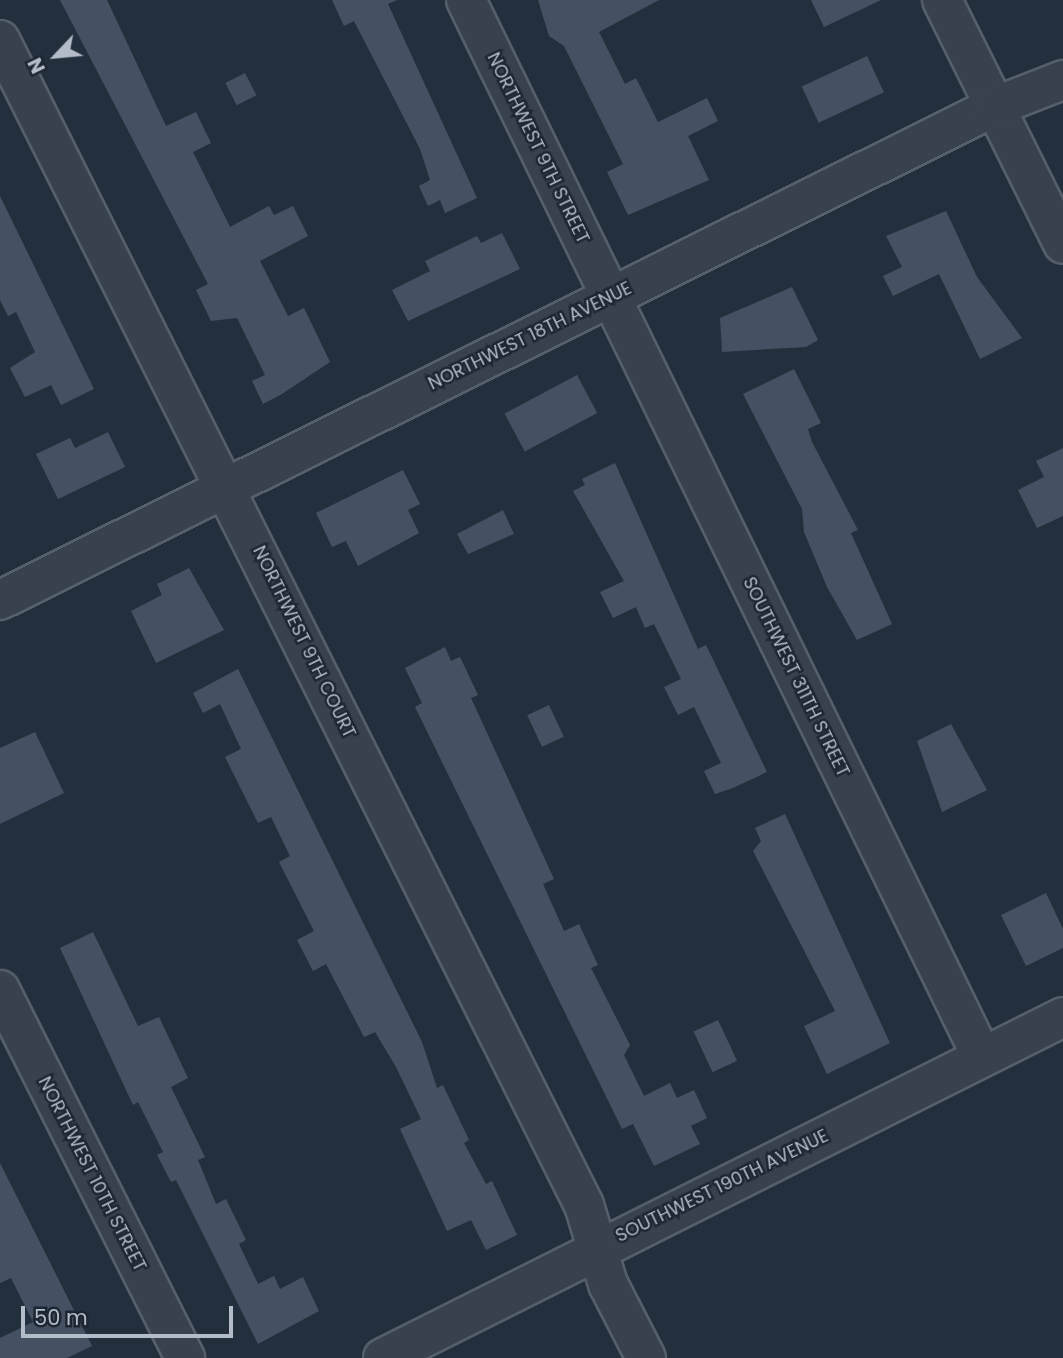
<!DOCTYPE html>
<style>
body{margin:0}
#map{position:relative;width:1063px;height:1358px;overflow:hidden;background:#242f3e;font-family:Poppins,sans-serif}
div>[style]{position:absolute}
.building>*{inset:0;background:#455162;transform-origin:0 0}
.roads{filter:drop-shadow(2px 0 #565f6c) drop-shadow(-2px 0 #565f6c) drop-shadow(0 2px #565f6c) drop-shadow(0 -2px #565f6c)}
.minor>*{height:38px;margin:-19px;padding:0 19px;transform-origin:19px;border-radius:19px;background:#38414e}
span{translate:-50% -50%;white-space:nowrap;text-align:center;line-height:1.15;-webkit-text-stroke:5px #1d2633;paint-order:stroke}
.street-label{font-size:18px;color:#b4bcc9}
.north{position:absolute;left:21px;top:21px;width:70px;height:70px;-webkit-text-stroke:5px #1d2633;paint-order:stroke;rotate:244deg;font-size:19px;font-weight:700;line-height:28px;text-align:center;color:#b4bcc9}
.north::after{content:'';display:block;margin:auto;width:24px;height:32px;background:#b4bcc9;clip-path:polygon(50% 0,100% 100%,50% 72%,0 100%)}
.scale{position:absolute;left:21px;top:1306px;width:212px;height:32px;box-sizing:border-box;border:4px solid #b4bcc9;border-top:0;padding-left:9px;font-size:21px;line-height:24px;white-space:nowrap;color:#b4bcc9;-webkit-text-stroke:5px #1d2633;paint-order:stroke}
</style>
<div id="map">
<div class="building">
<i style="clip-path:polygon(60px 0,107px 0,166px 126px,196px 112px,211px 143px,193px 152px,230px 227px,269px 206px,274px 215px,293px 206px,308px 236px,260px 261px,288px 316px,304px 308px,330px 362px,282px 394px,263px 404px,252px 381px,265px 375px,237px 318px,211px 321px,196px 290px,208px 284px)"></i>
<i style="clip-path:polygon(332px 0,397px 0,388px 4px,477px 198px,445px 213px,440px 200px,428px 206px,419px 186px,430px 180px,420px 149px,354px 21px,344px 26px)"></i>
<i style="clip-path:polygon(538px 0,659px 0,599px 32px,625px 84px,636px 78px,658px 122px,707px 98px,718px 121px,688px 136px,709px 180px,628px 215px,607px 172px,623px 164px,564px 46px,549px 36px)"></i>
<i style="clip-path:polygon(811px 0,881px 0,824px 27px)"></i>
<i style="left:867px;top:56px;width:40px;height:72px;rotate:65deg"></i>
<i style="left:245px;top:73px;width:25px;height:22px;rotate:63deg"></i>
<i style="clip-path:polygon(0 196px,94px 389px,61px 405px,51px 385px,25px 397px,10px 368px,35px 352px,16px 312px,8px 316px,0 300px)"></i>
<i style="clip-path:polygon(946px 211px,977px 277px,1022px 338px,980px 359px,939px 274px,893px 296px,883px 276px,902px 267px,886px 236px)"></i>
<i style="clip-path:polygon(502px 233px,520px 269px,408px 321px,392px 290px,430px 271px,425px 261px,477px 236px,481px 243px)"></i>
<i style="clip-path:polygon(792px 287px,818px 340px,806px 347px,722px 352px,720px 318px)"></i>
<i style="clip-path:polygon(794px 369px,821px 423px,808px 429px,812px 442px,858px 530px,851px 533px,892px 624px,857px 640px,827px 587px,804px 532px,802px 509px,743px 394px)"></i>
<i style="left:577px;top:375px;width:43px;height:82px;rotate:62deg"></i>
<i style="clip-path:polygon(108px 432px,125px 467px,58px 499px,36px 454px,70px 438px,75px 448px)"></i>
<i style="clip-path:polygon(1063px 448px,1063px 516px,1037px 528px,1018px 490px,1044px 477px,1036px 461px)"></i>
<i style="clip-path:polygon(615px 463px,698px 649px,706px 645px,767px 772px,733px 788px,715px 794px,704px 771px,721px 763px,694px 707px,678px 715px,664px 687px,681px 679px,654px 624px,645px 628px,636px 607px,613px 618px,600px 592px,624px 581px,573px 491px,585px 485px,582px 479px)"></i>
<i style="clip-path:polygon(403px 470px,420px 504px,408px 510px,419px 533px,358px 566px,346px 541px,332px 547px,316px 513px)"></i>
<i style="clip-path:polygon(503px 510px,514px 534px,468px 554px,457px 534px)"></i>
<i style="clip-path:polygon(189px 568px,224px 630px,156px 663px,131px 611px,162px 595px,157px 584px)"></i>
<i style="clip-path:polygon(445px 647px,451px 661px,460px 657px,478px 695px,471px 698px,554px 879px,543px 884px,564px 931px,579px 924px,598px 965px,591px 968px,630px 1045px,624px 1055px,644px 1096px,670px 1083px,677px 1098px,694px 1090px,707px 1118px,691px 1126px,700px 1144px,654px 1166px,633px 1124px,622px 1129px,415px 707px,422px 703px,405px 668px)"></i>
<i style="clip-path:polygon(238px 669px,422px 1042px,437px 1088px,443px 1085px,469px 1140px,464px 1143px,486px 1184px,492px 1181px,517px 1235px,486px 1250px,471px 1220px,447px 1231px,400px 1129px,421px 1119px,396px 1067px,375px 1032px,364px 1037px,326px 964px,313px 971px,297px 940px,314px 931px,279px 862px,290px 856px,271px 817px,258px 823px,225px 757px,241px 749px,220px 704px,203px 713px,193px 693px)"></i>
<i style="left:549px;top:705px;width:35px;height:24px;rotate:65deg"></i>
<i style="clip-path:polygon(951px 724px,987px 790px,942px 812px,917px 741px)"></i>
<i style="clip-path:polygon(35px 732px,64px 793px,0 824px,0 748px)"></i>
<i style="clip-path:polygon(785px 814px,890px 1043px,827px 1074px,804px 1026px,835px 1011px,753px 851px,761px 841px,755px 828px)"></i>
<i style="clip-path:polygon(1046px 893px,1063px 929px,1063px 948px,1026px 966px,1001px 915px)"></i>
<i style="clip-path:polygon(93px 932px,138px 1026px,159px 1017px,188px 1078px,171px 1087px,205px 1157px,198px 1160px,216px 1204px,226px 1199px,246px 1240px,239px 1244px,258px 1284px,274px 1276px,280px 1289px,303px 1277px,319px 1311px,258px 1344px,176px 1180px,171px 1182px,157px 1155px,163px 1152px,138px 1102px,133px 1105px,60px 948px)"></i>
<i style="left:718px;top:1020px;width:45px;height:27px;rotate:65deg"></i>
<i style="clip-path:polygon(0 1163px,92px 1346px,67px 1358px,0 1358px,0 1338px,33px 1322px,11px 1278px,0 1283px)"></i>
</div>
<div class="roads">
<div class="minor">
<i style="left:466px;top:0;width:1176px;rotate:63.98deg"></i>
<i style="left:942px;top:0;width:272px;rotate:63.6deg"></i>
<i style="left:0;top:40px;width:1303px;rotate:63.38deg"></i>
<i style="left:584px;top:1205px;width:83px;rotate:73.1deg"></i>
<i style="left:608px;top:1284px;width:83px;rotate:62.8deg"></i>
<i style="left:0;top:600px;width:1110px;rotate:-26.38deg"></i>
<i style="left:994px;top:107px;width:74px;rotate:-21.4deg"></i>
<i style="left:0;top:990px;width:412px;rotate:63.3deg"></i>
<i style="left:383px;top:1358px;width:761px;rotate:-26.63deg"></i>
</div>
</div>
<div class="street-label">
<span style="left:538px;top:148px;rotate:64deg">NORTHWEST 9TH STREET</span>
<span style="left:530px;top:336px;rotate:-26deg">NORTHWEST 18TH AVENUE</span>
<span style="left:304px;top:642px;rotate:64deg">NORTHWEST 9TH COURT</span>
<span style="left:796px;top:677px;rotate:64deg">SOUTHWEST 311TH STREET</span>
<span style="left:92px;top:1174px;rotate:63deg">NORTHWEST 10TH STREET</span>
<span style="left:722px;top:1186px;rotate:-26deg">SOUTHWEST 190TH AVENUE</span>
</div>
<div class="north">N</div>
<div class="scale">50 m</div>
</div>
